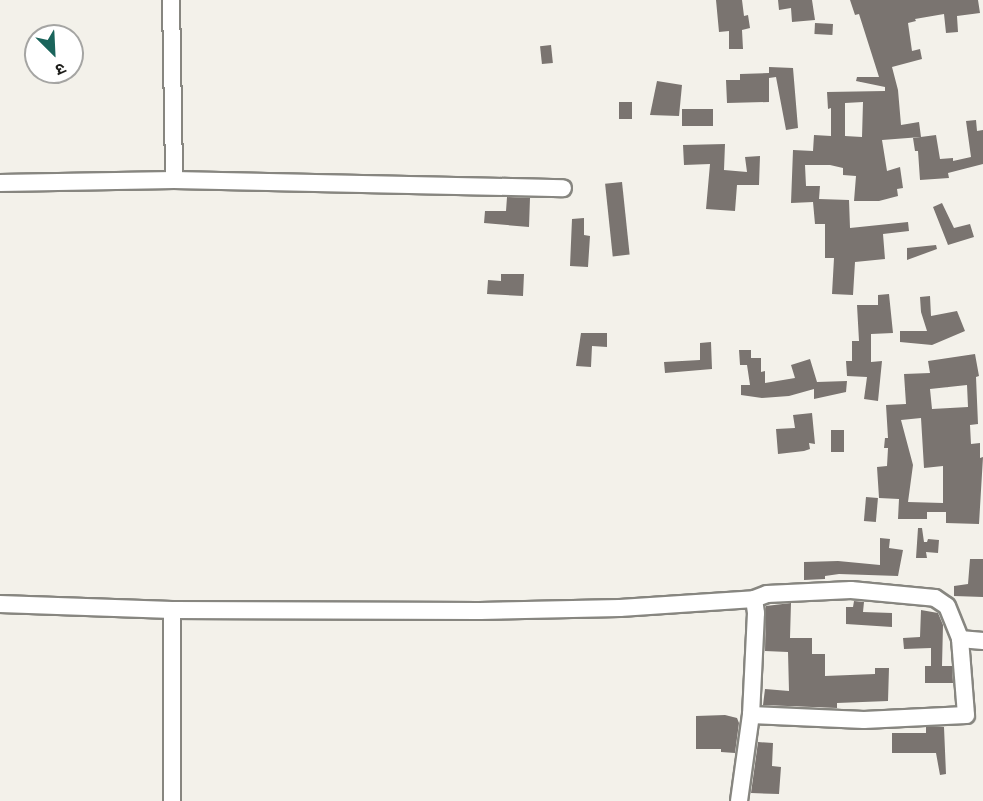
<!DOCTYPE html>
<meta charset="utf-8">
<style>
body{margin:0}
#map{position:relative;width:983px;height:801px;overflow:hidden;background:#f3f1ea;font-family:"DM Sans","Noto Sans Devanagari",sans-serif}
div>[style]{position:absolute}
.building>*{inset:0;background:#7a7470;transform-origin:0 0}
.roads{filter:drop-shadow(2px 0 #878680) drop-shadow(-2px 0 #878680) drop-shadow(0 2px #878680) drop-shadow(0 -2px #878680)}
.minor>*{height:16px;margin:-8px;padding:0 8px;transform-origin:8px;border-radius:8px;background:#fff}
span{translate:-50% -50%;white-space:nowrap;text-align:center;line-height:1.15;-webkit-text-stroke:6px #fff;paint-order:stroke}
.north{position:absolute;left:24px;top:24px;width:60px;height:60px;box-sizing:border-box;background:#fff;border:2px solid #a5a5a3;border-radius:50%;rotate:156deg;font-size:16px;font-weight:700;line-height:24px;text-align:center;color:#1d1d1a}
.north::after{content:'';display:block;margin:auto;width:21px;height:27px;background:#1a645b;clip-path:polygon(50% 0,100% 100%,50% 72%,0 100%)}
</style>
<div id="map">
<div class="building">
<i style="clip-path:polygon(716px 0,742px 0,744px 16px,748px 15px,750px 28px,742px 30px,743px 49px,729px 49px,729px 31px,719px 32px)"></i>
<i style="clip-path:polygon(778px 0,812px 0,815px 20px,792px 22px,791px 8px,779px 10px)"></i>
<i style="clip-path:polygon(evenodd,850px 0,978px 0,980px 13px,957px 16px,958px 32px,946px 33px,944px 14px,915px 19px,916px 21px,908px 23px,912px 51px,920px 49px,922px 59px,892px 67px,898px 90px,901px 125px,919px 122px,921px 137px,882px 140px,887px 171px,900px 167px,903px 188px,897px 189px,898px 196px,879px 201px,854px 201px,856px 176px,843px 175px,843px 168px,830px 165px,805px 165px,806px 186px,820px 186px,819px 199px,849px 200px,850px 228px,908px 222px,909px 231px,883px 234px,885px 259px,855px 262px,853px 295px,832px 294px,834px 258px,825px 258px,825px 224px,815px 224px,813px 202px,791px 203px,793px 150px,813px 151px,814px 135px,831px 136px,831px 108px,828px 109px,827px 92px,885px 91px,885px 87px,856px 81px,857px 77px,879px 77px,859px 14px,855px 15px,850px 0,863px 102px,862px 137px,845px 136px,845px 103px,863px 102px)"></i>
<i style="left:815px;top:23px;width:18px;height:11px;rotate:3deg"></i>
<i style="left:551px;top:45px;width:18px;height:11px;rotate:84deg"></i>
<i style="clip-path:polygon(769px 67px,793px 68px,798px 128px,786px 130px,776px 77px,769px 78px)"></i>
<i style="clip-path:polygon(769px 73px,769px 102px,727px 103px,726px 80px,740px 80px,740px 74px)"></i>
<i style="clip-path:polygon(657px 81px,682px 85px,679px 116px,650px 115px)"></i>
<i style="left:619px;top:102px;width:13px;height:17px"></i>
<i style="left:713px;top:109px;width:17px;height:31px;rotate:90deg"></i>
<i style="clip-path:polygon(976px 120px,977px 131px,983px 130px,983px 164px,948px 173px,949px 178px,920px 180px,918px 151px,915px 151px,913px 138px,936px 135px,940px 159px,953px 158px,953px 161px,971px 157px,966px 121px)"></i>
<i style="clip-path:polygon(725px 144px,724px 170px,747px 172px,745px 157px,760px 156px,759px 185px,737px 185px,735px 211px,706px 209px,710px 164px,684px 165px,683px 145px)"></i>
<i style="left:622px;top:182px;width:73px;height:17px;rotate:84deg"></i>
<i style="clip-path:polygon(507px 197px,530px 198px,529px 227px,484px 223px,485px 211px,506px 211px)"></i>
<i style="clip-path:polygon(942px 203px,954px 228px,970px 224px,974px 237px,948px 245px,933px 207px)"></i>
<i style="clip-path:polygon(584px 218px,584px 235px,590px 236px,588px 267px,570px 266px,572px 219px)"></i>
<i style="clip-path:polygon(936px 245px,937px 249px,907px 260px,907px 248px)"></i>
<i style="clip-path:polygon(501px 274px,524px 274px,523px 296px,487px 294px,488px 280px,501px 281px)"></i>
<i style="clip-path:polygon(889px 294px,893px 333px,871px 334px,871px 362px,882px 361px,878px 401px,864px 399px,867px 377px,847px 376px,846px 361px,852px 361px,852px 341px,859px 341px,857px 305px,878px 305px,878px 295px)"></i>
<i style="clip-path:polygon(930px 296px,931px 316px,957px 311px,965px 331px,932px 345px,900px 342px,900px 331px,927px 331px,921px 312px,920px 297px)"></i>
<i style="clip-path:polygon(581px 333px,607px 333px,607px 347px,592px 346px,591px 367px,576px 366px)"></i>
<i style="clip-path:polygon(711px 342px,712px 369px,665px 373px,664px 362px,700px 360px,700px 343px)"></i>
<i style="clip-path:polygon(739px 350px,751px 350px,751px 358px,761px 358px,761px 372px,765px 371px,765px 383px,795px 378px,791px 365px,810px 359px,817px 382px,847px 381px,846px 392px,814px 399px,814px 389px,789px 396px,762px 398px,741px 395px,741px 385px,750px 385px,747px 365px,740px 365px)"></i>
<i style="clip-path:polygon(evenodd,975px 354px,979px 376px,976px 377px,978px 424px,970px 425px,971px 444px,980px 443px,980px 458px,983px 457px,979px 524px,946px 523px,946px 512px,927px 512px,927px 519px,898px 519px,899px 499px,879px 498px,877px 467px,887px 466px,888px 448px,884px 448px,885px 438px,888px 438px,886px 405px,906px 404px,904px 374px,930px 373px,928px 361px,975px 354px,967px 385px,968px 407px,932px 409px,930px 389px,967px 385px,975px 354px,921px 418px,924px 468px,943px 466px,943px 503px,908px 502px,913px 465px,901px 420px,921px 418px)"></i>
<i style="clip-path:polygon(812px 413px,815px 444px,809px 443px,810px 449px,804px 451px,778px 454px,776px 429px,795px 428px,793px 415px)"></i>
<i style="left:831px;top:430px;width:13px;height:22px"></i>
<i style="left:866px;top:497px;width:12px;height:24px;rotate:5deg"></i>
<i style="clip-path:polygon(918px 528px,922px 528px,924px 542px,927px 542px,928px 539px,939px 540px,938px 553px,926px 552px,927px 558px,916px 558px)"></i>
<i style="clip-path:polygon(880px 538px,890px 539px,889px 548px,903px 550px,898px 576px,839px 574px,825px 576px,825px 579px,804px 580px,804px 562px,838px 561px,880px 565px)"></i>
<i style="clip-path:polygon(970px 559px,983px 559px,983px 597px,954px 596px,954px 586px,968px 584px)"></i>
<i style="clip-path:polygon(854px 601px,864px 602px,863px 612px,892px 613px,892px 627px,846px 624px,846px 607px,853px 607px)"></i>
<i style="clip-path:polygon(791px 603px,790px 638px,812px 638px,812px 654px,825px 654px,825px 676px,875px 674px,875px 668px,889px 668px,888px 701px,837px 703px,837px 708px,763px 705px,765px 689px,789px 691px,788px 652px,765px 651px,766px 606px)"></i>
<i style="clip-path:polygon(921px 610px,938px 613px,943px 625px,942px 666px,952px 666px,953px 683px,925px 683px,925px 666px,931px 666px,931px 648px,904px 649px,903px 638px,920px 637px)"></i>
<i style="clip-path:polygon(725px 715px,737px 718px,739px 723px,735px 753px,721px 752px,721px 749px,696px 749px,696px 716px)"></i>
<i style="clip-path:polygon(926px 727px,944px 727px,946px 774px,940px 775px,936px 753px,892px 753px,892px 733px,926px 733px)"></i>
<i style="clip-path:polygon(758px 742px,773px 743px,772px 766px,781px 767px,779px 794px,751px 793px)"></i>
</div>
<div class="roads">
<div class="minor">
<i style="left:171px;top:0;width:180px;rotate:89deg"></i>
<i style="left:174px;top:180px;width:389px;rotate:1.2deg"></i>
<i style="left:0;top:183px;width:174px;rotate:-1deg"></i>
<i style="left:0;top:604px;width:172px;rotate:2deg"></i>
<i style="left:172px;top:610px;width:308px;rotate:0.2deg"></i>
<i style="left:480px;top:611px;width:140px;rotate:-1.2deg"></i>
<i style="left:620px;top:608px;width:134px;rotate:-3.8deg"></i>
<i style="left:754px;top:599px;width:14px;rotate:-21deg"></i>
<i style="left:767px;top:594px;width:84px;rotate:-2.7deg"></i>
<i style="left:851px;top:590px;width:84px;rotate:5.4deg"></i>
<i style="left:935px;top:598px;width:14px;rotate:34deg"></i>
<i style="left:947px;top:606px;width:35px;rotate:68deg"></i>
<i style="left:960px;top:639px;width:23px;rotate:5deg"></i>
<i style="left:751px;top:715px;width:113px;rotate:2.5deg"></i>
<i style="left:864px;top:720px;width:102px;rotate:-2.8deg"></i>
<i style="left:966px;top:715px;width:76px;rotate:-94.5deg"></i>
<i style="left:172px;top:801px;width:191px;rotate:-90deg"></i>
<i style="left:739px;top:801px;width:87px;rotate:-82.1deg"></i>
<i style="left:751px;top:715px;width:102px;rotate:-87.2deg"></i>
<i style="left:756px;top:613px;width:14px;rotate:-98deg"></i>
</div>
</div>
<div class="north">उ</div>
</div>
